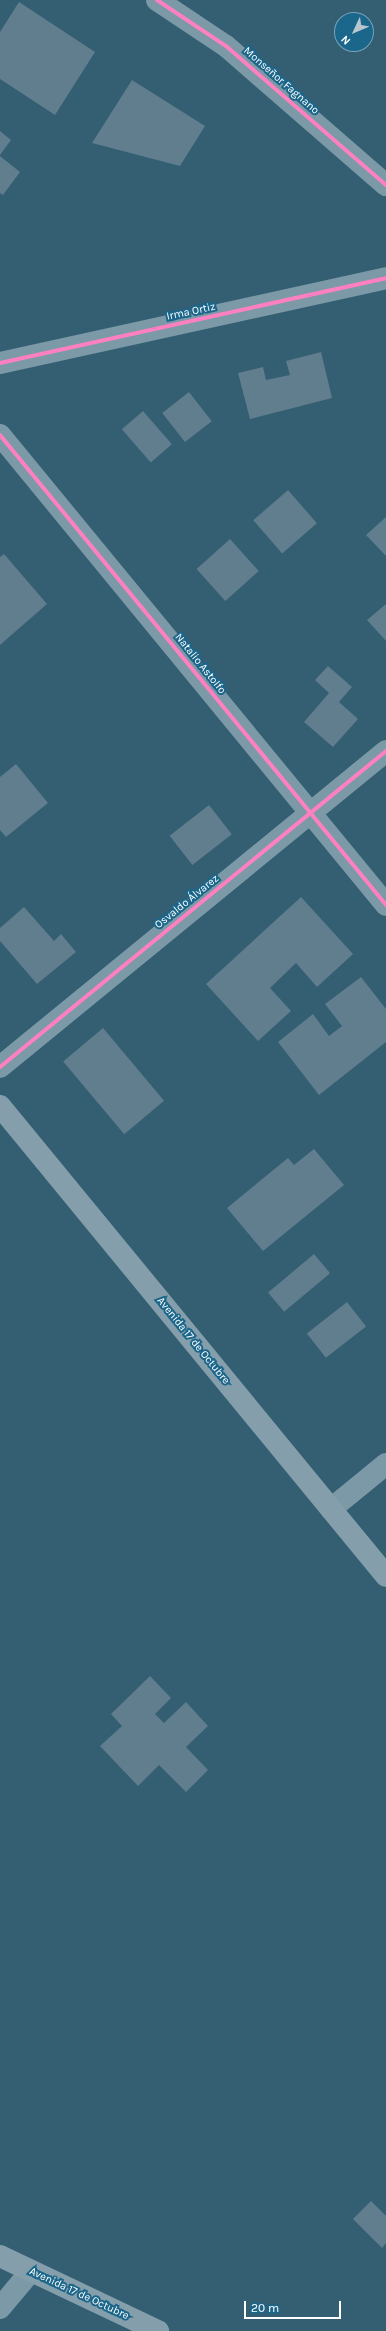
<!DOCTYPE html>
<meta charset="utf-8">
<style>
body{margin:0}
#map{position:relative;width:386px;height:2331px;overflow:hidden;background:#345e72;font-family:Karla,sans-serif}
div>[style]{position:absolute}
.building>*{inset:0;background:#607e8d;transform-origin:0 0}
.minor>*{height:22px;margin:-11px;padding:0 11px;transform-origin:11px;border-radius:11px;background:#7b99a6}
.tertiary>*{height:22px;margin:-11px;padding:0 11px;transform-origin:11px;border-radius:11px;background:#7b99a6}
.secondary>*{height:22px;margin:-11px;padding:0 11px;transform-origin:11px;border-radius:11px;background:#849fab}
.cycleway>*{height:4px;margin:-2px;padding:0 2px;transform-origin:2px;border-radius:2px;background:#ff80c0}
span{translate:-50% -50%;white-space:nowrap;text-align:center;line-height:1.15;-webkit-text-stroke:4px #1b668b;paint-order:stroke}
.street-label{font-size:11px;color:#fff}
.north{position:absolute;left:334px;top:12px;width:40px;height:40px;box-sizing:border-box;background:#1b668b;border:1px solid #76a3b9;border-radius:50%;rotate:226deg;font-size:11px;font-weight:700;line-height:16px;text-align:center;color:#fff}
.north::after{content:'';display:block;margin:auto;width:14px;height:18px;background:#b8c7ce;clip-path:polygon(50% 0,100% 100%,50% 72%,0 100%)}
.scale{position:absolute;left:244px;top:2301px;width:97px;height:18px;box-sizing:border-box;border:2px solid #fff;border-top:0;padding-left:5px;font-size:12px;line-height:14px;white-space:nowrap;color:#fff;-webkit-text-stroke:3px #1b668b;paint-order:stroke}
</style>
<div id="map">
<div class="building">
<i style="clip-path:polygon(19px 2px,95px 52px,55px 115px,0 79px,0 32px)"></i>
<i style="clip-path:polygon(132px 80px,205px 126px,180px 166px,92px 143px)"></i>
<i style="clip-path:polygon(0 131px,11px 140px,0 155px)"></i>
<i style="clip-path:polygon(0 156px,20px 172px,3px 195px,0 193px)"></i>
<i style="clip-path:polygon(321px 352px,332px 398px,250px 419px,238px 373px,263px 367px,266px 380px,290px 375px,286px 361px)"></i>
<i style="left:189px;top:392px;width:37px;height:34px;rotate:52deg"></i>
<i style="left:143px;top:411px;width:44px;height:28px;rotate:49deg"></i>
<i style="left:288px;top:490px;width:44px;height:46px;rotate:49deg"></i>
<i style="clip-path:polygon(386px 517px,386px 556px,366px 535px)"></i>
<i style="left:230px;top:539px;width:43px;height:45px;rotate:48deg"></i>
<i style="clip-path:polygon(4px 554px,47px 604px,0 645px,0 557px)"></i>
<i style="clip-path:polygon(386px 604px,386px 641px,367px 620px)"></i>
<i style="clip-path:polygon(328px 666px,352px 687px,339px 702px,358px 719px,333px 747px,304px 722px,329px 693px,315px 680px)"></i>
<i style="clip-path:polygon(16px 764px,48px 803px,6px 837px,0 830px,0 777px)"></i>
<i style="left:209px;top:805px;width:37px;height:50px;rotate:52deg"></i>
<i style="clip-path:polygon(301px 897px,353px 954px,317px 987px,296px 963px,270px 988px,291px 1011px,258px 1041px,206px 984px)"></i>
<i style="clip-path:polygon(24px 907px,54px 941px,61px 934px,76px 952px,37px 984px,0 941px,0 928px)"></i>
<i style="clip-path:polygon(361px 977px,386px 1009px,386px 1042px,319px 1095px,278px 1042px,313px 1014px,329px 1036px,342px 1026px,325px 1004px)"></i>
<i style="left:103px;top:1028px;width:95px;height:52px;rotate:50deg"></i>
<i style="clip-path:polygon(314px 1149px,344px 1185px,263px 1251px,227px 1208px,288px 1158px,294px 1165px)"></i>
<i style="left:314px;top:1254px;width:25px;height:60px;rotate:50deg"></i>
<i style="left:347px;top:1302px;width:31px;height:51px;rotate:52deg"></i>
<i style="clip-path:polygon(150px 1676px,171px 1698px,155px 1714px,164px 1723px,186px 1702px,208px 1726px,186px 1747px,208px 1770px,186px 1792px,159px 1765px,138px 1786px,100px 1746px,122px 1726px,111px 1714px)"></i>
<i style="clip-path:polygon(371px 2201px,386px 2216px,386px 2243px,382px 2248px,353px 2219px)"></i>
</div>
<div class="minor">
<i style="left:0;top:363px;width:395px;rotate:-12.4deg"></i>
<i style="left:0;top:435px;width:608px;rotate:50.6deg"></i>
<i style="left:0;top:1067px;width:499px;rotate:-39.3deg"></i>
<i style="left:331px;top:1509px;width:71px;rotate:-39.3deg"></i>
<i style="left:0;top:2308px;width:48px;rotate:-50deg"></i>
</div>
<div class="tertiary">
<i style="left:157px;top:0;width:83px;rotate:33.7deg"></i>
<i style="left:226px;top:46px;width:212px;rotate:41deg"></i>
</div>
<div class="secondary">
<i style="left:0;top:1106px;width:608px;rotate:50.6deg"></i>
<i style="left:0;top:2256px;width:175px;rotate:25.4deg"></i>
</div>
<div class="cycleway">
<i style="left:157px;top:0;width:83px;rotate:33.7deg"></i>
<i style="left:226px;top:46px;width:212px;rotate:41deg"></i>
<i style="left:0;top:363px;width:395px;rotate:-12.4deg"></i>
<i style="left:0;top:435px;width:608px;rotate:50.6deg"></i>
<i style="left:0;top:1067px;width:499px;rotate:-39.3deg"></i>
</div>
<div class="street-label">
<span style="left:281px;top:81px;rotate:41deg">Monseñor Fagnano</span>
<span style="left:191px;top:312px;rotate:-12deg">Irma Ortiz</span>
<span style="left:200px;top:664px;rotate:51deg">Natalio Astolfo</span>
<span style="left:187px;top:902px;rotate:-39deg">Osvaldo Álvarez</span>
<span style="left:193px;top:1341px;rotate:51deg">Avenida 17 de Octubre</span>
<span style="left:79px;top:2294px;rotate:25deg">Avenida 17 de Octubre</span>
</div>
<div class="north">N</div>
<div class="scale">20 m</div>
</div>
